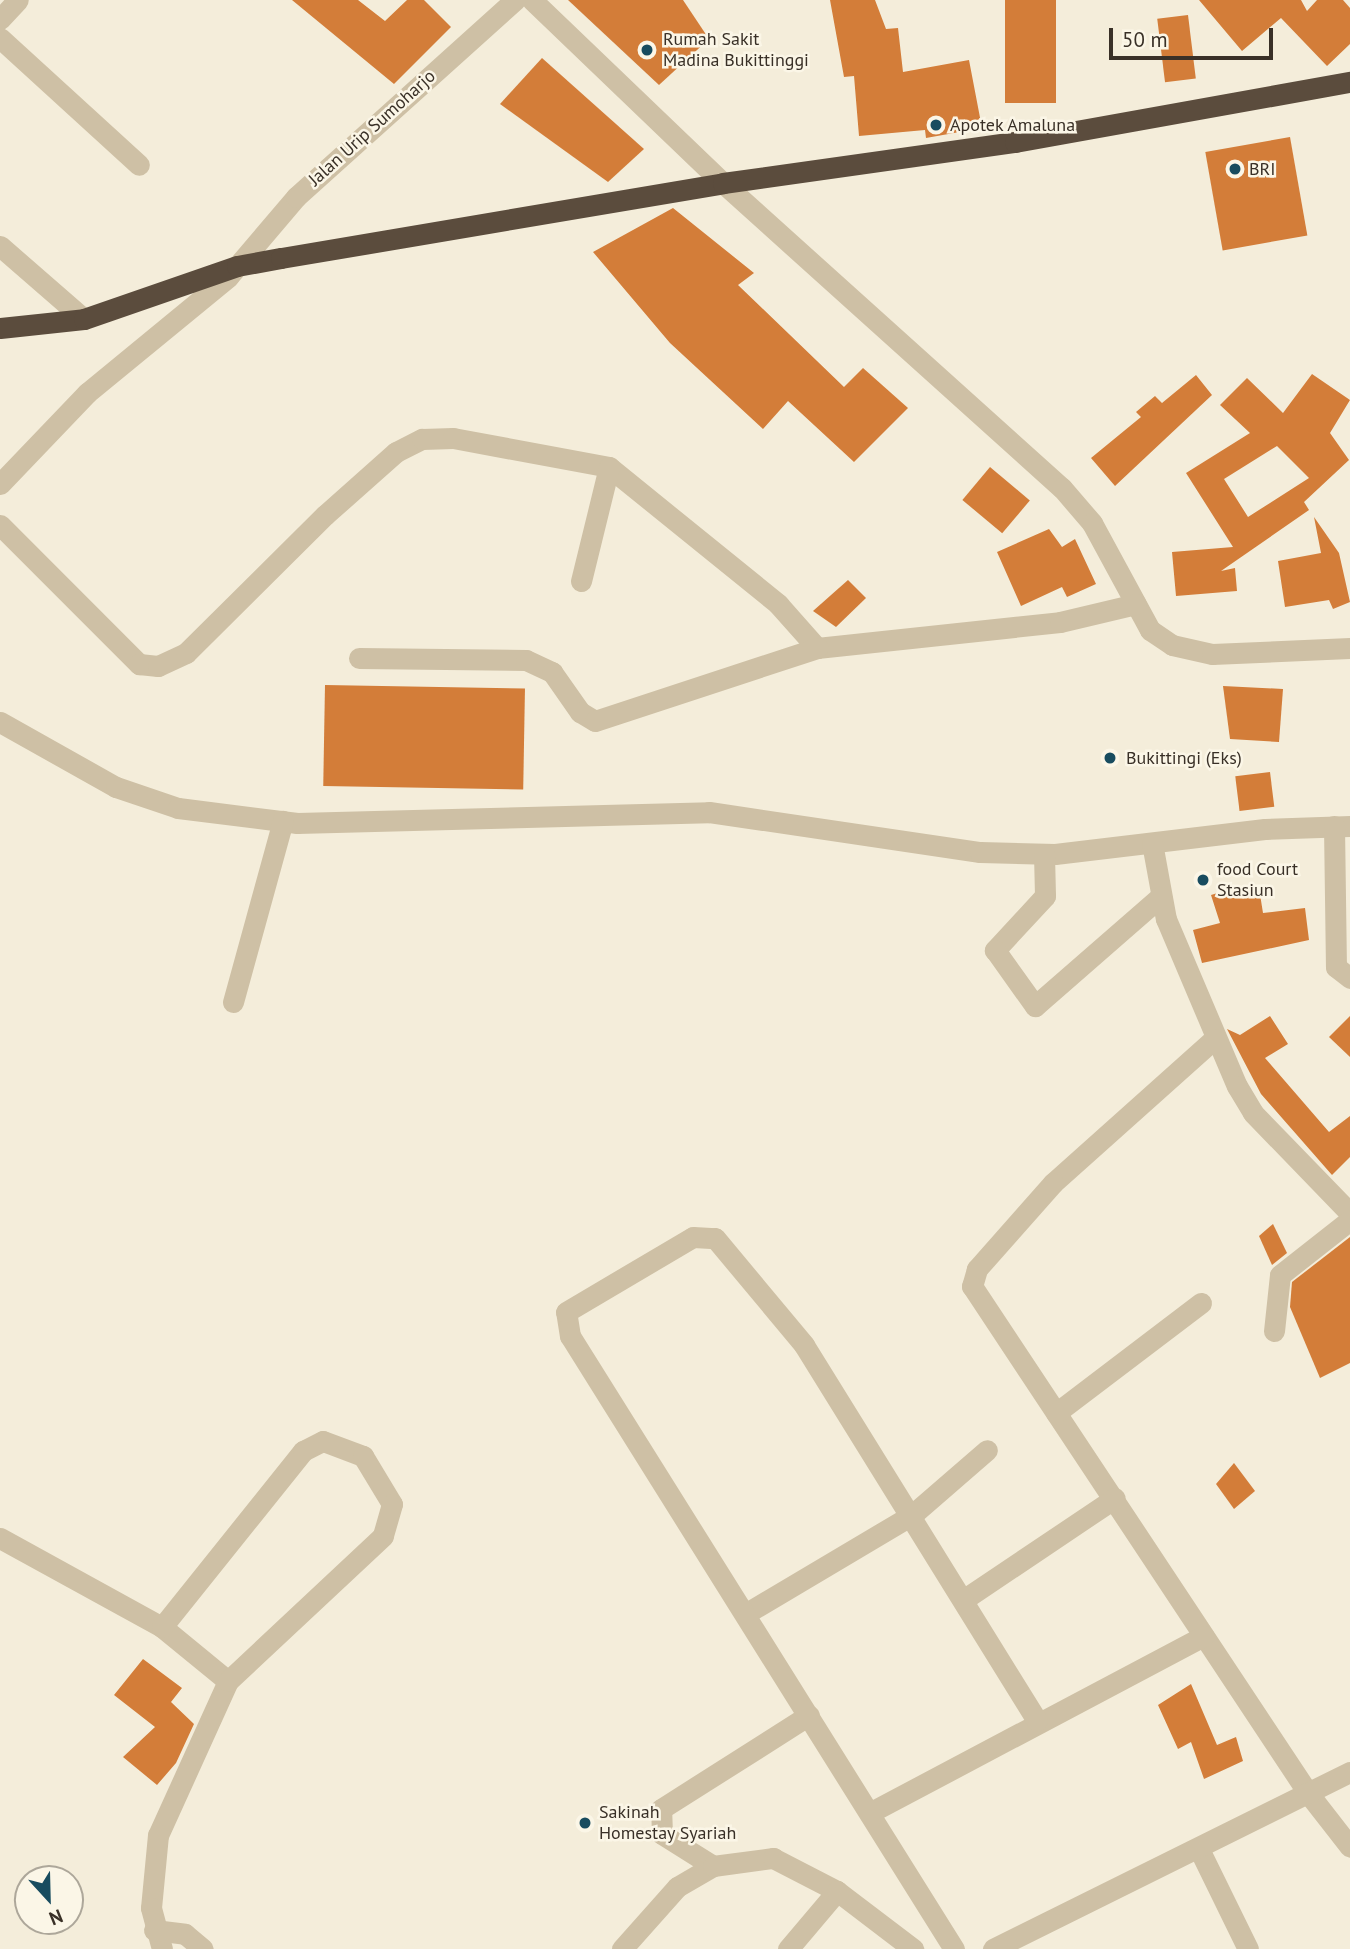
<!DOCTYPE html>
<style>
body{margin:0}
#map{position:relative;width:1350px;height:1949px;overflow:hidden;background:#f4edda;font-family:"PT Sans",sans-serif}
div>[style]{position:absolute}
.building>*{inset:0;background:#d37d39;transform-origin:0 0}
.minor>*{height:21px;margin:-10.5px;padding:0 10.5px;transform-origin:10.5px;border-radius:10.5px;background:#cec0a5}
.highway>*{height:21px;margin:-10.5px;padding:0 10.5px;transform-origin:10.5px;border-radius:10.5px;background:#5b4c3d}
.dots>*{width:19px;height:19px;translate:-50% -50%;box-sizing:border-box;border:4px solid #fbf6e7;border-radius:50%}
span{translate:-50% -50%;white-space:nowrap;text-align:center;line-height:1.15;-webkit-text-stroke:5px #fbf6e7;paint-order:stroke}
.poi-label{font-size:18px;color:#393027}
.left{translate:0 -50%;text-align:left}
.street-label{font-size:18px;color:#393027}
.north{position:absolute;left:14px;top:1865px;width:70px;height:70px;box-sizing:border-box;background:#fbf6e7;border:2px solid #ada79a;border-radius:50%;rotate:158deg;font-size:19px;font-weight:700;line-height:28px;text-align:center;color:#393027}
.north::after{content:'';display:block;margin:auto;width:24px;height:32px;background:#184c5f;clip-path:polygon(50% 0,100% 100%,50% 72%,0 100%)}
.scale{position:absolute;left:1109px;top:28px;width:164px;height:32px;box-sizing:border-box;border:4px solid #393027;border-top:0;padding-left:9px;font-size:21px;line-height:24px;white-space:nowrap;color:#393027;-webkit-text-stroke:5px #fbf6e7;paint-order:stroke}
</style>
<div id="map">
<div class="building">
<i style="clip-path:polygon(292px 0,358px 0,385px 21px,407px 0,424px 0,451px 27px,394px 84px)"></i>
<i style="clip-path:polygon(568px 0,683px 0,709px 39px,659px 85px)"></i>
<i style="clip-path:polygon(830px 0,875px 0,886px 29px,898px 28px,903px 72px,969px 60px,982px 128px,926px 138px,925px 130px,859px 136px,854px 76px,844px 77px)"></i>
<i style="left:1005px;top:0;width:51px;height:103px"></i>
<i style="clip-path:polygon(1199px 0,1301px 0,1307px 11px,1317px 0,1343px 0,1350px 8px,1350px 44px,1327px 66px,1281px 18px,1242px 51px)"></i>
<i style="left:1188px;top:15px;width:64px;height:31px;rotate:83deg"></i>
<i style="clip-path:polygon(542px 58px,644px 149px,608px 182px,500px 104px)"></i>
<i style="left:1290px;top:137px;width:100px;height:86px;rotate:80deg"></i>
<i style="clip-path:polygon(673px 208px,754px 273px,738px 285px,844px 387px,863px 368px,908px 408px,854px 462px,788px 401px,763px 429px,670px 343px,593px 252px)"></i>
<i style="clip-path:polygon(evenodd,1312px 374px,1350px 400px,1330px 433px,1349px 460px,1304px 502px,1309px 510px,1221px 571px,1235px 568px,1237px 591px,1176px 596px,1172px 552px,1233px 547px,1186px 473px,1250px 433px,1220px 405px,1247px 378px,1283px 413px,1312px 374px,1277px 446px,1309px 478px,1248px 517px,1224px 479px,1277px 446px)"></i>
<i style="clip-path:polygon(1196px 375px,1212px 395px,1115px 486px,1091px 458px,1141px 417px,1136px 412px,1155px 396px,1162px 403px)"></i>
<i style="left:990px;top:467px;width:52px;height:43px;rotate:40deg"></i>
<i style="clip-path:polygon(1314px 517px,1339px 553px,1350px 602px,1333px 609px,1329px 600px,1285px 607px,1278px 561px,1321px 553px)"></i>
<i style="clip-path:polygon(1049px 529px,1062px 547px,1075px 539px,1096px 584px,1067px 597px,1062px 587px,1021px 606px,997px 552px)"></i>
<i style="clip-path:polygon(848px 580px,866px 598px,836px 627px,813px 611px)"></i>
<i style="left:325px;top:685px;width:200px;height:101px;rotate:1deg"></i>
<i style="clip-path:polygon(1223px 686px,1283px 689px,1279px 742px,1230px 739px)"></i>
<i style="left:1270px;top:772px;width:35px;height:35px;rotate:83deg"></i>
<i style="clip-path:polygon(1237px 887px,1259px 888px,1263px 913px,1305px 908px,1309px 940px,1202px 963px,1193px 930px,1220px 923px,1211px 895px)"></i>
<i style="clip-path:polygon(1270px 1016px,1288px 1044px,1265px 1058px,1329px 1132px,1350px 1116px,1350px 1157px,1332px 1175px,1261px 1094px,1227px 1029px,1240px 1035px)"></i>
<i style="clip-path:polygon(1350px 1016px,1350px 1057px,1329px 1037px)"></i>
<i style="clip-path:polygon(1273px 1224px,1287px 1253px,1272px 1265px,1259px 1236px)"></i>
<i style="clip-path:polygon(1350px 1237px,1350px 1363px,1320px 1378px,1290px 1307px,1292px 1282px)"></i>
<i style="clip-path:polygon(1234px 1463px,1255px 1491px,1234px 1509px,1216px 1484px)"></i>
<i style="clip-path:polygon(143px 1659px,182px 1688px,171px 1702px,194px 1724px,176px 1763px,157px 1785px,123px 1757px,155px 1727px,114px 1695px)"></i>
<i style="clip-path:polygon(1191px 1684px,1217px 1745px,1236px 1737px,1243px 1761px,1204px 1779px,1191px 1742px,1178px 1749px,1158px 1705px)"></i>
</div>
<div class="minor">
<i style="left:532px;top:0;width:265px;rotate:43.8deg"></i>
<i style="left:723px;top:183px;width:456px;rotate:42deg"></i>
<i style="left:1062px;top:488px;width:46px;rotate:49.4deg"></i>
<i style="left:1092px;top:523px;width:122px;rotate:61.5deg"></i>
<i style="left:1150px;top:630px;width:27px;rotate:34deg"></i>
<i style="left:1172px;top:645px;width:41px;rotate:12.7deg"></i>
<i style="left:1212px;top:654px;width:138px;rotate:-2.5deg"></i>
<i style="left:0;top:19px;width:26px;rotate:-47deg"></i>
<i style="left:0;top:38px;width:188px;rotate:42.4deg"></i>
<i style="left:0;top:246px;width:111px;rotate:41deg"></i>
<i style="left:0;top:484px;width:126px;rotate:-46.3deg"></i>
<i style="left:87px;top:393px;width:183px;rotate:-39.4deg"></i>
<i style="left:228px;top:277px;width:105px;rotate:-49.6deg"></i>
<i style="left:296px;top:197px;width:295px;rotate:-42deg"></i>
<i style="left:0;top:525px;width:197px;rotate:45deg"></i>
<i style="left:139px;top:664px;width:19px;rotate:6deg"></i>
<i style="left:158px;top:666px;width:31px;rotate:-25deg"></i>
<i style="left:186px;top:653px;width:196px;rotate:-44.8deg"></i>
<i style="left:325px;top:515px;width:95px;rotate:-41.6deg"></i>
<i style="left:396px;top:452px;width:29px;rotate:-27deg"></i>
<i style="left:422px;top:439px;width:31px;rotate:-2deg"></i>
<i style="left:453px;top:438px;width:159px;rotate:10.5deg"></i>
<i style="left:609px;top:467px;width:218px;rotate:39deg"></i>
<i style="left:778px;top:604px;width:59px;rotate:48.4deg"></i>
<i style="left:817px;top:648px;width:244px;rotate:-6.1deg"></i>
<i style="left:1060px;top:622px;width:78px;rotate:-13.3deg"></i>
<i style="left:581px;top:581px;width:117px;rotate:-76.2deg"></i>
<i style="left:359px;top:658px;width:167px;rotate:0.7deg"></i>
<i style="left:526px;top:660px;width:29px;rotate:25deg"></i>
<i style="left:552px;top:672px;width:49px;rotate:55deg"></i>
<i style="left:580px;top:712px;width:17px;rotate:31deg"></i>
<i style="left:595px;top:721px;width:234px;rotate:-18.2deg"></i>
<i style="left:0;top:722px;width:133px;rotate:29.3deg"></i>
<i style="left:116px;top:787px;width:65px;rotate:18.7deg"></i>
<i style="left:178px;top:808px;width:120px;rotate:7.2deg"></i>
<i style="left:297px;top:823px;width:412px;rotate:-1.5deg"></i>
<i style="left:709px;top:812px;width:274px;rotate:8.4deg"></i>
<i style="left:980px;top:852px;width:75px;rotate:1.5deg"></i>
<i style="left:1055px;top:854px;width:211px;rotate:-6.8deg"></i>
<i style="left:1265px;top:829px;width:85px;rotate:-2deg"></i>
<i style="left:1334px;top:826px;width:141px;rotate:89.2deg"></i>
<i style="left:1336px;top:967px;width:18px;rotate:38deg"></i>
<i style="left:1152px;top:843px;width:77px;rotate:79.6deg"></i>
<i style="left:1166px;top:919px;width:181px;rotate:67deg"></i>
<i style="left:1237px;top:1086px;width:31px;rotate:59deg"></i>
<i style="left:1253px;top:1113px;width:139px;rotate:45.9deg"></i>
<i style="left:1044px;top:854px;width:42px;rotate:88.6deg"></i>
<i style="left:1045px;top:896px;width:74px;rotate:132.8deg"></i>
<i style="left:995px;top:950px;width:69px;rotate:54.5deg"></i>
<i style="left:1035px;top:1006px;width:166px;rotate:-41.1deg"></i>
<i style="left:233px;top:1002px;width:188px;rotate:-74.6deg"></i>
<i style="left:1214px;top:1039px;width:216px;rotate:138.2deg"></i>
<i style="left:1053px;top:1183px;width:115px;rotate:131.5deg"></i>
<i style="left:977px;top:1269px;width:18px;rotate:106deg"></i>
<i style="left:972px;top:1286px;width:608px;rotate:56.47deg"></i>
<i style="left:1308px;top:1793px;width:68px;rotate:52.1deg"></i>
<i style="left:1274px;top:1331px;width:56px;rotate:-83.9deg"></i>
<i style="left:1280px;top:1275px;width:89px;rotate:-38.2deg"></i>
<i style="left:1056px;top:1413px;width:182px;rotate:-37.2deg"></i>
<i style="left:0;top:1538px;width:185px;rotate:28.8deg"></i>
<i style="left:162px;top:1627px;width:85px;rotate:39.3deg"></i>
<i style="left:228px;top:1681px;width:169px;rotate:114.4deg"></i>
<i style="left:158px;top:1835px;width:73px;rotate:95.5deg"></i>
<i style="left:151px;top:1908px;width:42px;rotate:75deg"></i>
<i style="left:966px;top:1598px;width:179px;rotate:-33.9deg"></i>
<i style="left:745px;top:1614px;width:194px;rotate:-30.7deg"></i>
<i style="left:912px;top:1515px;width:99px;rotate:-40.9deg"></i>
<i style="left:162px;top:1627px;width:226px;rotate:-51.3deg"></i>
<i style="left:303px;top:1451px;width:22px;rotate:-27deg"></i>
<i style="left:323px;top:1441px;width:43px;rotate:20.6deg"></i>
<i style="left:363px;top:1456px;width:56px;rotate:58.9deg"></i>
<i style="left:392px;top:1504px;width:33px;rotate:106deg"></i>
<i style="left:383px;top:1536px;width:212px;rotate:136.9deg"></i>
<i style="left:873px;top:1811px;width:374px;rotate:-27.9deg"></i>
<i style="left:1199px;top:1849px;width:111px;rotate:63.9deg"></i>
<i style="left:713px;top:1866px;width:60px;rotate:-147.9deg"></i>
<i style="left:662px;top:1834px;width:25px;rotate:-92deg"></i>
<i style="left:661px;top:1809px;width:175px;rotate:-32.4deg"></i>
<i style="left:154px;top:1930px;width:31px;rotate:7deg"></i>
<i style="left:185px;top:1934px;width:23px;rotate:40deg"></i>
<i style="left:622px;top:1949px;width:83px;rotate:-48.4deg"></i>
<i style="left:677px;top:1887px;width:42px;rotate:-30.3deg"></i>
<i style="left:713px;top:1866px;width:61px;rotate:-7.6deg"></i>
<i style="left:773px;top:1858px;width:72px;rotate:27.3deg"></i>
<i style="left:788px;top:1949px;width:76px;rotate:-49.8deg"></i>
<i style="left:837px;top:1891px;width:96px;rotate:37.3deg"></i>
<i style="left:954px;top:1949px;width:723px;rotate:-122.06deg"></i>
<i style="left:570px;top:1336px;width:24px;rotate:-99deg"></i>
<i style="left:566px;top:1312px;width:147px;rotate:-30.6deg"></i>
<i style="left:693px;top:1237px;width:22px;rotate:3deg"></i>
<i style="left:715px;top:1238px;width:139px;rotate:50.2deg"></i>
<i style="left:804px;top:1345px;width:442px;rotate:58.2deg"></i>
<i style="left:993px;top:1949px;width:398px;rotate:-26.4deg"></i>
</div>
<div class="highway">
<i style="left:0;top:328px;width:84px;rotate:-6.1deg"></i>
<i style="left:84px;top:319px;width:162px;rotate:-19.1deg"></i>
<i style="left:237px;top:266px;width:45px;rotate:-10.3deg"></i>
<i style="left:281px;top:258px;width:448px;rotate:-9.6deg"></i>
<i style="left:723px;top:183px;width:295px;rotate:-8deg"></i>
<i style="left:1015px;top:142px;width:340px;rotate:-10.2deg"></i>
</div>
<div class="dots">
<i style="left:647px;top:50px;background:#184c5f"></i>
<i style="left:936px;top:125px;background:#184c5f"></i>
<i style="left:1235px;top:169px;background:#184c5f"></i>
<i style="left:1110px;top:758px;background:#184c5f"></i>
<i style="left:1203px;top:880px;background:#184c5f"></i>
<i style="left:585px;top:1823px;background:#184c5f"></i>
</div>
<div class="poi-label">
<span class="left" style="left:663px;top:50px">Rumah Sakit<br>Madina Bukittinggi</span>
<span class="left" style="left:950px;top:125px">Apotek Amaluna</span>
<span class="left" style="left:1249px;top:169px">BRI</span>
<span class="left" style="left:1126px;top:758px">Bukittingi (Eks)</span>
<span class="left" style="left:1217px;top:880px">food Court<br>Stasiun</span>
<span class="left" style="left:599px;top:1823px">Sakinah<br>Homestay Syariah</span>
</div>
<div class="street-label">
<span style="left:372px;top:128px;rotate:-42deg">Jalan Urip Sumoharjo</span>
</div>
<div class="north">N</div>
<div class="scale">50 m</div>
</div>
